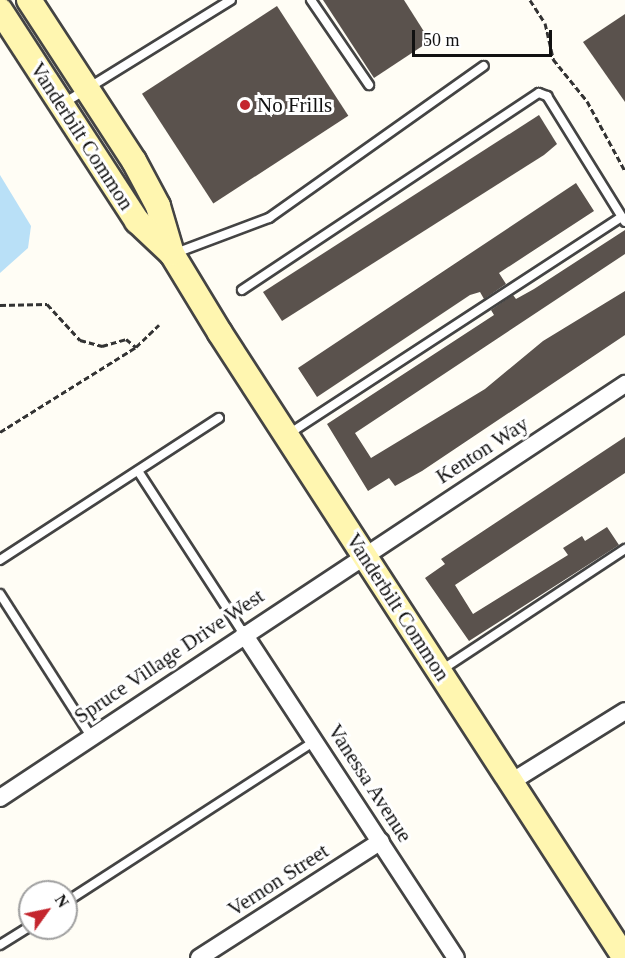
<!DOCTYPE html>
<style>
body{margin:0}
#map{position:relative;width:625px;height:958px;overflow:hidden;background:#fffdf5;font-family:"Times New Roman",serif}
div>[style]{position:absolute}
.water>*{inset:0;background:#b9e0f7}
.building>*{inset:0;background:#5a524d;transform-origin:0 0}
.path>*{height:3px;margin-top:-1.5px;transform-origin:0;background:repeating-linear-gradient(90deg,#333 0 6px,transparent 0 9px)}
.roads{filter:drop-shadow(2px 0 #444) drop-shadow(-2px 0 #444) drop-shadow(0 2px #444) drop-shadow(0 -2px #444)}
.lane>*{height:8px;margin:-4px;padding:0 4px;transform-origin:4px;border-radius:4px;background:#fff}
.street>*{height:16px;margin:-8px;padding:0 8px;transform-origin:8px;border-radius:8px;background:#fff}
.secondary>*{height:24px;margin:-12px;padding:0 12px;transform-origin:12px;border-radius:12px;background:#fff6b0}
.dots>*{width:16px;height:16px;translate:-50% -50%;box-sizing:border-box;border:3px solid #fff;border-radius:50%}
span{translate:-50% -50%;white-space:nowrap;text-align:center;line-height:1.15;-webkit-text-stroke:6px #fff;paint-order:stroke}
.poi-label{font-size:21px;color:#111}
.left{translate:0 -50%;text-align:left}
.street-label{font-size:21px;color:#111}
.north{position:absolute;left:18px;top:880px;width:60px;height:60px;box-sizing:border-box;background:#fff;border:2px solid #a0a0a0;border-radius:50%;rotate:57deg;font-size:16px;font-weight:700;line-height:24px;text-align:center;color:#111}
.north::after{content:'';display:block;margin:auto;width:21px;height:27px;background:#c4262e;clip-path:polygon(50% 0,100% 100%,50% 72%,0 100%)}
.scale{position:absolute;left:412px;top:30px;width:140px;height:27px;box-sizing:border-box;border:3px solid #111;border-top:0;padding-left:8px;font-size:18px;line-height:21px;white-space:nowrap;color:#111;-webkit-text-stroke:4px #fff;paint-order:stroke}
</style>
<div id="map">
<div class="water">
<i style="clip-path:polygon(0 175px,31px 226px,28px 248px,0 273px)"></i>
</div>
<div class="building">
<i style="clip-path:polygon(323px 0,404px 0,430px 41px,374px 78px)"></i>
<i style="left:277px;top:6px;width:131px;height:161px;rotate:57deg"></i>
<i style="clip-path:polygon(625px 14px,625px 102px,583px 42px)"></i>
<i style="clip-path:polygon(539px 115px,557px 144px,544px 155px,282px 321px,263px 292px)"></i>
<i style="clip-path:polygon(576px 183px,594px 211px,499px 273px,506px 284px,484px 299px,480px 292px,470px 295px,317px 397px,298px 368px)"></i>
<i style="clip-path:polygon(625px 230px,625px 254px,355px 433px,371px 458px,485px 389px,543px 341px,625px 291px,625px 335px,422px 471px,395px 486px,389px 478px,368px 491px,327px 424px,494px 315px,491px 310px,513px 295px,516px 299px,534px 289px)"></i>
<i style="clip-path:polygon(625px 437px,625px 473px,455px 585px,473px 614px,568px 555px,563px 548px,582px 536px,585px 541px,607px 527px,619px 545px,469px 641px,425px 578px,445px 564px,441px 559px)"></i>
</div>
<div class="path">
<i style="left:530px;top:0;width:27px;rotate:57deg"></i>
<i style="left:545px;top:23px;width:37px;rotate:77deg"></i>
<i style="left:553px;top:59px;width:54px;rotate:51deg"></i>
<i style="left:587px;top:101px;width:80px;rotate:61.5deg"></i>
<i style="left:0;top:305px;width:47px;rotate:-1.2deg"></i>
<i style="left:47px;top:304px;width:49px;rotate:47.5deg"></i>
<i style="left:80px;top:340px;width:23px;rotate:15deg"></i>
<i style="left:102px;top:346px;width:25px;rotate:-16deg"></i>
<i style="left:126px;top:339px;width:13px;rotate:39deg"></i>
<i style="left:0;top:432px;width:160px;rotate:-32deg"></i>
<i style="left:136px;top:347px;width:32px;rotate:-44deg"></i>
</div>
<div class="roads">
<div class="lane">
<i style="left:311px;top:0;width:103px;rotate:55.7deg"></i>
<i style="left:64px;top:103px;width:196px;rotate:-31.7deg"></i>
<i style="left:173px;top:254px;width:103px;rotate:-20.6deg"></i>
<i style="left:269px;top:218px;width:263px;rotate:-35.3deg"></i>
<i style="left:242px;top:290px;width:356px;rotate:-33.6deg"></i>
<i style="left:539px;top:93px;width:9px;rotate:21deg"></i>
<i style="left:547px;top:96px;width:148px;rotate:58.2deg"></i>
<i style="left:287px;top:435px;width:399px;rotate:-33.1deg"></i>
<i style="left:138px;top:471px;width:194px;rotate:57deg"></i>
<i style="left:0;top:560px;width:261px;rotate:-33deg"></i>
<i style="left:0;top:594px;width:167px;rotate:57.4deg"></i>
<i style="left:440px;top:671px;width:222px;rotate:-33.4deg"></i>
<i style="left:66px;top:902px;width:297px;rotate:-32.9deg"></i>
<i style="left:0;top:945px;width:36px;rotate:-32deg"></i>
</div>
<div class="street">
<i style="left:244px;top:634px;width:387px;rotate:56.8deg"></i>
<i style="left:511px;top:782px;width:134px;rotate:-31.9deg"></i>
<i style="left:0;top:798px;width:750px;rotate:-33.52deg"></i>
<i style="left:199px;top:958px;width:216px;rotate:-32.7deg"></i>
</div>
<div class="secondary">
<i style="left:29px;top:0;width:192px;rotate:56.9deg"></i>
<i style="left:134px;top:161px;width:51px;rotate:61.9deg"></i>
<i style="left:158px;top:206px;width:50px;rotate:73.7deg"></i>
<i style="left:172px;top:254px;width:92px;rotate:58.7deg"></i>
<i style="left:220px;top:333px;width:745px;rotate:57.06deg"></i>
<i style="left:0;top:10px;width:252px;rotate:57deg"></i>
<i style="left:137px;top:221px;width:47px;rotate:43.3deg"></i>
</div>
</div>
<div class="dots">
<i style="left:245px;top:105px;background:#c4262e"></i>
</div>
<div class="poi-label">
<span class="left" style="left:257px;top:105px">No Frills</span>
</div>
<div class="street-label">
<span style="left:82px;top:136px;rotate:57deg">Vanderbilt Common</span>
<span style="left:482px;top:450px;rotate:-33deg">Kenton Way</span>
<span style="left:398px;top:607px;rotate:57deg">Vanderbilt Common</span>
<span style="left:169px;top:656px;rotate:-34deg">Spruce Village Drive West</span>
<span style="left:370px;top:783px;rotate:57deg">Vanessa Avenue</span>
<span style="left:278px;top:880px;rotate:-33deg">Vernon Street</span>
</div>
<div class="north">N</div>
<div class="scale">50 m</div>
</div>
